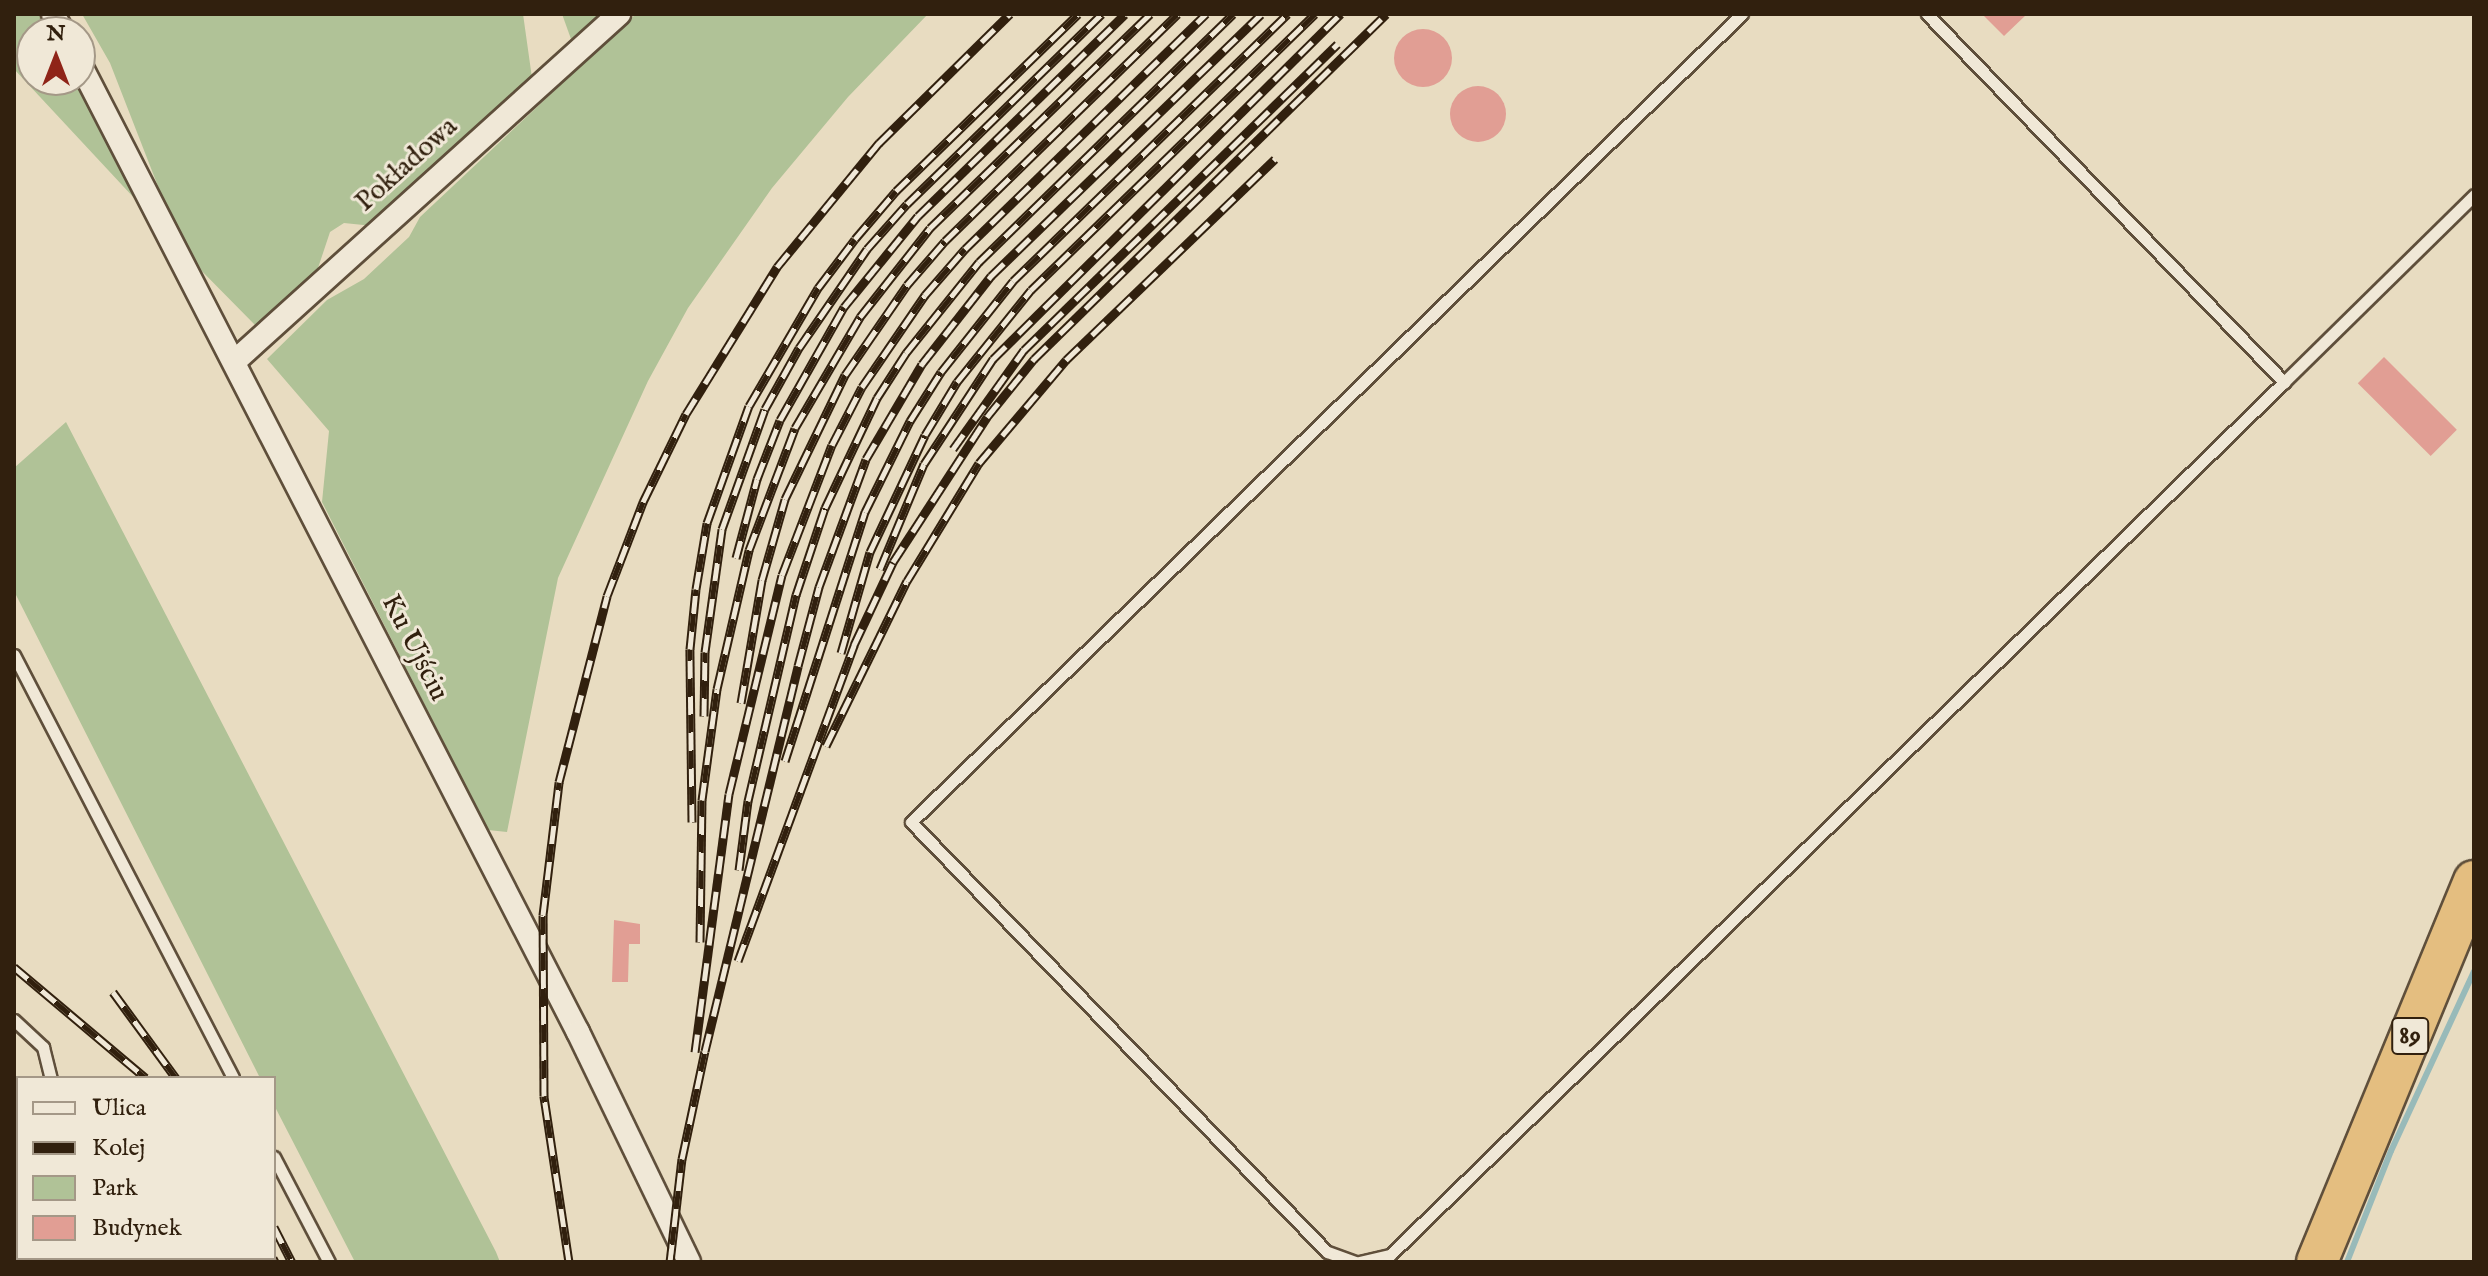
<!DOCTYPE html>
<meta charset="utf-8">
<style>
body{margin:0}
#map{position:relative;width:2488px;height:1276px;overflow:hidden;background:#e8dcc1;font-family:"IM FELL English",serif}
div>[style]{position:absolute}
.green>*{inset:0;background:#b0c297}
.stream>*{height:6px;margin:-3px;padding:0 3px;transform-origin:3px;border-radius:3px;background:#98bab9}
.building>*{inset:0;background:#e19e94;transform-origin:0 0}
.round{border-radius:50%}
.roads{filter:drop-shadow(2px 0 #5f4f3b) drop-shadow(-2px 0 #5f4f3b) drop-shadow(0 2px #5f4f3b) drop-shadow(0 -2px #5f4f3b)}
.lane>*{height:11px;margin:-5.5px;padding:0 5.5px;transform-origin:5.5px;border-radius:5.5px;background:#f0e8d7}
.street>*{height:22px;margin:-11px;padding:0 11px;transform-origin:11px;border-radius:11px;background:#f0e8d7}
.highway>*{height:40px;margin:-20px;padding:0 20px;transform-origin:20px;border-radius:20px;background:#e4be80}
.rail>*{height:9px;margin-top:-4.5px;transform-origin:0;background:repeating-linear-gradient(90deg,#f0e8d7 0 18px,#31200e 0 36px);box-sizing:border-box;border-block:2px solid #31200e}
span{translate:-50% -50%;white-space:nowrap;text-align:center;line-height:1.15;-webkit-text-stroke:6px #f0e8d7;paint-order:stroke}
.shield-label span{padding:2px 6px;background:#f0e8d7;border:2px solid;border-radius:6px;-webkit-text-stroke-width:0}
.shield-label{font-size:26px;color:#31200e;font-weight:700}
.street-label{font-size:28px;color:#31200e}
.frame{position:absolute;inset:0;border:16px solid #31200e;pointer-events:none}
.legend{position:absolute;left:16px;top:1076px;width:260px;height:184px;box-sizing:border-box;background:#f0e8d7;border:2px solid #a49887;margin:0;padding:10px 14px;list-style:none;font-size:24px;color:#31200e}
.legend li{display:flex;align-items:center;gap:16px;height:40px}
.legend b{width:40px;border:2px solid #a49887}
.north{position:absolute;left:16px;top:16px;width:80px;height:80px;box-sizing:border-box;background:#f0e8d7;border:2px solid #a49887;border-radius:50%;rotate:0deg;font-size:22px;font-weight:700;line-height:32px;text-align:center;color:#31200e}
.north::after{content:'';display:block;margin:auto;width:28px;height:36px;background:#8f2418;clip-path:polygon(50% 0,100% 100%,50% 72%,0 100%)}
</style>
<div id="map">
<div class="green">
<i style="clip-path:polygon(14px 14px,45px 14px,55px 32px,32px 32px,32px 80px,80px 80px,149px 214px,14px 69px)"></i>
<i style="clip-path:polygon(82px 14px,523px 14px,532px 78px,373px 226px,344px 223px,330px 232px,315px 277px,260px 330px,184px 253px,110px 63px)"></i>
<i style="clip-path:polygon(562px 14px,602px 14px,571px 39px)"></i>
<i style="clip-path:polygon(636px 14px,928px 14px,848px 97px,772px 188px,688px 308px,648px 381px,558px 578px,507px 832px,488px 830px,322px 502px,329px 431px,267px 359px,327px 300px,364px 279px,409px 237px,420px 217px)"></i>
<i style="clip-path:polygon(66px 422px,496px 1252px,500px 1262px,355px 1262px,274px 1105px,274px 1078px,260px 1078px,14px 591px,14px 468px)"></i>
</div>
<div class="stream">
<i style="left:2347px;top:1262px;width:119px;rotate:-68.4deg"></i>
<i style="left:2391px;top:1151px;width:198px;rotate:-65.2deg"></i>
</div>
<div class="building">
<i style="clip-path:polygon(1982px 14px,2027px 14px,2004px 36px)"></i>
<i class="round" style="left:1394px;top:29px;width:58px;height:58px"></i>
<i class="round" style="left:1450px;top:86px;width:56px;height:56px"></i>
<i style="left:2384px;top:357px;width:103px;height:37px;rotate:45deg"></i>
<i style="clip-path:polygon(614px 920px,640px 924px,640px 944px,629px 944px,628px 982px,612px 982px)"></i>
</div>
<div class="roads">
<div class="lane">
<i style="left:1927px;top:14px;width:513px;rotate:45.87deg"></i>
<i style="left:2284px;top:382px;width:267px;rotate:-44.5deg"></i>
<i style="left:14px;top:655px;width:476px;rotate:62.6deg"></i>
<i style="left:14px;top:1020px;width:40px;rotate:43deg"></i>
<i style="left:43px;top:1047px;width:32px;rotate:76deg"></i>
<i style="left:274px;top:1157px;width:119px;rotate:62.4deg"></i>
<i style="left:100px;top:1258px;width:4px;rotate:76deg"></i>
<i style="left:1355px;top:1262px;width:30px;rotate:-160deg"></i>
<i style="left:1327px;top:1252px;width:598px;rotate:-134.05deg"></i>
<i style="left:911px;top:822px;width:1159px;rotate:-44.2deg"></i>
<i style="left:1359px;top:1262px;width:32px;rotate:-13deg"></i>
<i style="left:1390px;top:1255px;width:1250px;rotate:-44.32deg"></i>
</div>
<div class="street">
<i style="left:53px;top:14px;width:21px;rotate:61deg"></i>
<i style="left:80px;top:64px;width:1089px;rotate:62.78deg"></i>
<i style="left:578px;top:1032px;width:255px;rotate:64.2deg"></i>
<i style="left:235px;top:361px;width:518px;rotate:-42.1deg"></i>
<i style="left:14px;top:1169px;width:16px;rotate:75deg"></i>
<i style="left:37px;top:1258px;width:4px;rotate:76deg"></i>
</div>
<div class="highway">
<i style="left:2317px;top:1262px;width:412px;rotate:-67.6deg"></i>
</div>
</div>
<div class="rail">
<i style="left:953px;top:449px;width:122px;rotate:-54.4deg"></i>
<i style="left:1024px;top:350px;width:438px;rotate:-44.3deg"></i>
<i style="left:736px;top:558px;width:82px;rotate:-75.1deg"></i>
<i style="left:757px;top:479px;width:63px;rotate:-68.7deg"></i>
<i style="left:780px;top:420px;width:130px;rotate:-60.5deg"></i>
<i style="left:844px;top:307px;width:117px;rotate:-50.9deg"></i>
<i style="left:918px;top:216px;width:289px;rotate:-44.3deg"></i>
<i style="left:880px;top:569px;width:114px;rotate:-67.3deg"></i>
<i style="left:924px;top:464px;width:126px;rotate:-56.7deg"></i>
<i style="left:993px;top:359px;width:490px;rotate:-44.8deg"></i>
<i style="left:841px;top:653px;width:105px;rotate:-74deg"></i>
<i style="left:870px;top:552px;width:129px;rotate:-64.8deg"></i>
<i style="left:925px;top:435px;width:62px;rotate:-58.9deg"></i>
<i style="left:957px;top:382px;width:118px;rotate:-51.2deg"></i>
<i style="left:1031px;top:290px;width:396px;rotate:-44.2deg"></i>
<i style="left:741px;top:703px;width:125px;rotate:-80.3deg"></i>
<i style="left:762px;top:580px;width:84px;rotate:-74.1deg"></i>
<i style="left:785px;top:499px;width:138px;rotate:-64.2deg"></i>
<i style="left:845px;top:375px;width:109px;rotate:-55.4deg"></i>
<i style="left:907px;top:285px;width:58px;rotate:-49.2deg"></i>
<i style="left:945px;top:241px;width:325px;rotate:-44.3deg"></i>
<i style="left:704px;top:716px;width:64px;rotate:-89.1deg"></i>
<i style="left:705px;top:652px;width:124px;rotate:-82.1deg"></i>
<i style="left:722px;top:529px;width:127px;rotate:-70.3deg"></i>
<i style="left:765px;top:409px;width:70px;rotate:-60.9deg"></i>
<i style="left:799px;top:348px;width:120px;rotate:-55.5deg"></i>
<i style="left:867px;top:249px;width:60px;rotate:-48.4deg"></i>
<i style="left:907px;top:204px;width:272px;rotate:-44.3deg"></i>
<i style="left:826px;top:746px;width:184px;rotate:-63.9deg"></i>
<i style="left:907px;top:581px;width:138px;rotate:-58.6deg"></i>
<i style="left:979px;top:463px;width:135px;rotate:-49.8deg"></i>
<i style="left:1066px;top:360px;width:290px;rotate:-43.9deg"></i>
<i style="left:785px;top:761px;width:262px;rotate:-72.2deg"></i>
<i style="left:865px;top:512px;width:102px;rotate:-63.7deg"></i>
<i style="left:910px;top:421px;width:58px;rotate:-57.7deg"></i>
<i style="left:941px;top:372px;width:116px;rotate:-51.6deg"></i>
<i style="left:1013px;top:281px;width:383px;rotate:-44.2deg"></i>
<i style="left:692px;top:822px;width:173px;rotate:-90.7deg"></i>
<i style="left:690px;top:649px;width:60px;rotate:-84.3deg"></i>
<i style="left:696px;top:589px;width:67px;rotate:-80.5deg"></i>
<i style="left:707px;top:523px;width:124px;rotate:-70.3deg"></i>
<i style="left:749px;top:406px;width:137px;rotate:-59.7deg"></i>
<i style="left:818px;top:288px;width:61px;rotate:-52.9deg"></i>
<i style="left:855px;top:239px;width:63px;rotate:-49.5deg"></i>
<i style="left:896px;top:191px;width:254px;rotate:-44.2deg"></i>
<i style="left:739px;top:870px;width:70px;rotate:-82.6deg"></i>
<i style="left:748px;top:801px;width:212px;rotate:-76.9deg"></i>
<i style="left:796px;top:595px;width:92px;rotate:-71.6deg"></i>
<i style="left:825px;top:508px;width:122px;rotate:-64.7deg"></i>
<i style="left:877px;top:398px;width:54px;rotate:-57.2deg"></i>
<i style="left:906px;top:353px;width:117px;rotate:-51.3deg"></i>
<i style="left:979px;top:262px;width:355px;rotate:-44.3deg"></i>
<i style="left:700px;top:942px;width:142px;rotate:-89.2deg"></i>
<i style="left:702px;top:800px;width:112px;rotate:-82.3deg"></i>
<i style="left:717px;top:689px;width:143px;rotate:-77deg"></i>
<i style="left:749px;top:550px;width:130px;rotate:-69.3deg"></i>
<i style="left:795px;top:428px;width:129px;rotate:-59.6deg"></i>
<i style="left:860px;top:317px;width:113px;rotate:-51.8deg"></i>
<i style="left:930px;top:228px;width:307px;rotate:-44.2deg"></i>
<i style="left:738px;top:961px;width:337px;rotate:-69.8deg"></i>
<i style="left:854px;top:645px;width:92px;rotate:-64.8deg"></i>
<i style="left:893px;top:562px;width:173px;rotate:-57deg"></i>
<i style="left:987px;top:417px;width:75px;rotate:-51deg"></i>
<i style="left:1034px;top:359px;width:493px;rotate:-44.4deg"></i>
<i style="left:14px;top:967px;width:172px;rotate:40.1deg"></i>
<i style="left:113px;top:992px;width:107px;rotate:53.8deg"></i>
<i style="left:695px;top:1052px;width:260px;rotate:-82.5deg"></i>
<i style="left:729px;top:794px;width:225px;rotate:-76.4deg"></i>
<i style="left:782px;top:575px;width:139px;rotate:-69deg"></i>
<i style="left:832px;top:445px;width:65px;rotate:-62.7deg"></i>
<i style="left:862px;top:387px;width:112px;rotate:-55.6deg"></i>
<i style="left:925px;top:295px;width:61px;rotate:-49deg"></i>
<i style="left:965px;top:249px;width:337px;rotate:-44.3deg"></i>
<i style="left:274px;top:1227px;width:39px;rotate:63deg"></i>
<i style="left:273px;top:1258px;width:4px;rotate:63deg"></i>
<i style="left:569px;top:1262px;width:168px;rotate:-98.6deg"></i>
<i style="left:544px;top:1096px;width:181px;rotate:-90.3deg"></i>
<i style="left:543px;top:915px;width:134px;rotate:-83.1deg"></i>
<i style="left:559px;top:782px;width:192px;rotate:-75.5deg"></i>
<i style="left:607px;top:596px;width:101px;rotate:-69deg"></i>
<i style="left:643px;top:502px;width:98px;rotate:-64deg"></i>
<i style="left:686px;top:414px;width:173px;rotate:-58.2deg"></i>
<i style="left:777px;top:267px;width:161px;rotate:-50.6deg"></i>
<i style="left:879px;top:143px;width:184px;rotate:-44.6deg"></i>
<i style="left:670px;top:1262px;width:104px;rotate:-83.4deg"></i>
<i style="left:682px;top:1159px;width:110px;rotate:-78deg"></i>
<i style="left:705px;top:1051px;width:396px;rotate:-76.4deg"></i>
<i style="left:798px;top:666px;width:82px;rotate:-75.1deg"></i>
<i style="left:819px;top:587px;width:136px;rotate:-69.8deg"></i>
<i style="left:866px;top:459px;width:110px;rotate:-59.5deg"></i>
<i style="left:922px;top:364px;width:112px;rotate:-51.9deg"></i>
<i style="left:991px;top:276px;width:376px;rotate:-44.1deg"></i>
</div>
<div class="shield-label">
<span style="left:2410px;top:1036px">89</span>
</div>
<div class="street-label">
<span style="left:407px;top:165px;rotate:-42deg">Pokładowa</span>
<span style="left:414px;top:648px;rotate:63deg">Ku Ujściu</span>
</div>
<div class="frame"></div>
<ul class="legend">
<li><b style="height:10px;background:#f0e8d7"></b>Ulica</li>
<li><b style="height:10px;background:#31200e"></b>Kolej</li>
<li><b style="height:22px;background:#b0c297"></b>Park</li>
<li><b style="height:22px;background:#e19e94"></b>Budynek</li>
</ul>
<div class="north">N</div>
</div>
